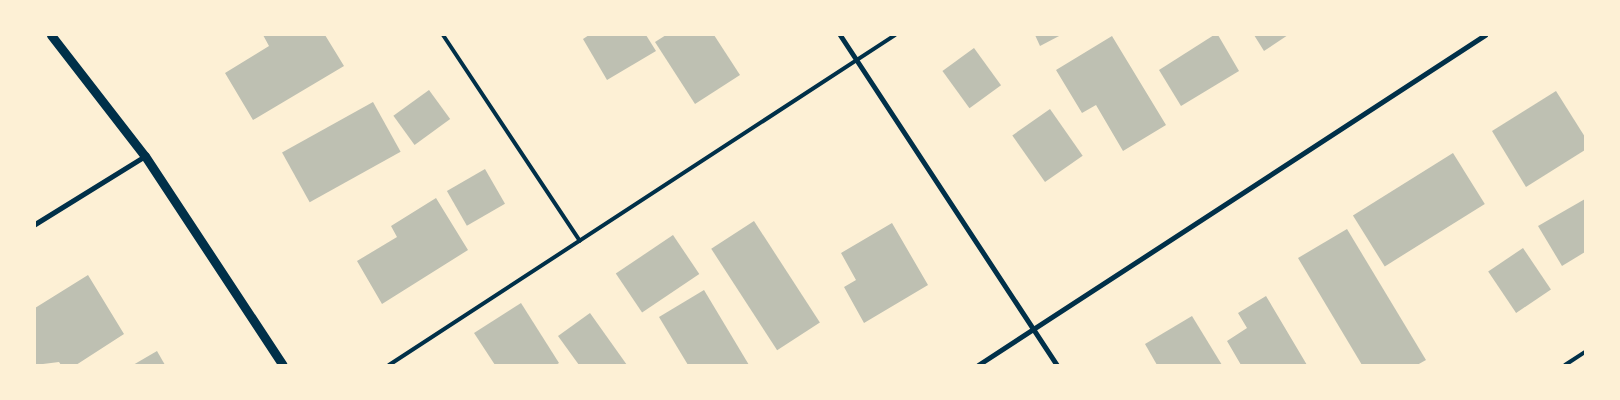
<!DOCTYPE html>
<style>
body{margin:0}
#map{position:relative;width:1620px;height:400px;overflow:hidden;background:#fdf0d5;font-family:Signika,sans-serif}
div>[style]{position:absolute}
.building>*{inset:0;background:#bec0b2;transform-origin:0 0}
.service>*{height:4px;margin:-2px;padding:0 2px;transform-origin:2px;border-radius:2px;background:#003049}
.minor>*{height:5px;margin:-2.5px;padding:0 2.5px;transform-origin:2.5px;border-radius:2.5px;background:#003049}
.tertiary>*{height:9px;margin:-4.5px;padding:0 4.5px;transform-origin:4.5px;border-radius:4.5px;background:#003049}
span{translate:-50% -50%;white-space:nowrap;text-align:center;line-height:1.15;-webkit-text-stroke:5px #fdf0d5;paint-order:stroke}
.frame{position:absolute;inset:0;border:36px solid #fdf0d5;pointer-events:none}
</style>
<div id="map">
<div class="building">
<i style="clip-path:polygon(263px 35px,325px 35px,344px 66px,253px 120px,225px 73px,269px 46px)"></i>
<i style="clip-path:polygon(589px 35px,646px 35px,656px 51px,607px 80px,583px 39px)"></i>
<i style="clip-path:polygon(666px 35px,714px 35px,740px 75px,695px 104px,655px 42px)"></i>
<i style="clip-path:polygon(1035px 35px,1061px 35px,1040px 46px)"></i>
<i style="clip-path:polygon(1214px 35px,1218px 35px,1239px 71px,1181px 106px,1159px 70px)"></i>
<i style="clip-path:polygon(1254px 35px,1288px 35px,1264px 51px)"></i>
<i style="clip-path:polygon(1112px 36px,1166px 125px,1123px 151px,1096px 105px,1082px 113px,1056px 70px)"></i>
<i style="left:974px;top:48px;width:46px;height:39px;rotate:54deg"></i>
<i style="left:429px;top:90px;width:36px;height:44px;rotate:54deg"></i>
<i style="clip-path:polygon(1556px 91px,1585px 137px,1585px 150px,1526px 187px,1492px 131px)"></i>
<i style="left:373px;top:102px;width:57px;height:104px;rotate:61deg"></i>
<i style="left:1050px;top:109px;width:57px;height:46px;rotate:55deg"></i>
<i style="left:1453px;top:153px;width:60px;height:118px;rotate:58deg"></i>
<i style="left:485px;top:169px;width:40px;height:44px;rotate:60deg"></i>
<i style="clip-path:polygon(436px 198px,468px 250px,382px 304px,357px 261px,397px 237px,391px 226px)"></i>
<i style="clip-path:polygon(1585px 199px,1585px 252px,1562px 266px,1538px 226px)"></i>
<i style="left:754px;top:221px;width:121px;height:51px;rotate:57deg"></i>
<i style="clip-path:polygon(892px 223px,928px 285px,864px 323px,844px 287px,856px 280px,841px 253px)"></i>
<i style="clip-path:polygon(1347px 229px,1426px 360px,1417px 365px,1362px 365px,1298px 258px)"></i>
<i style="left:673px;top:235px;width:47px;height:69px;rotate:56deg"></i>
<i style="left:1523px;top:248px;width:50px;height:42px;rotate:56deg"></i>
<i style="clip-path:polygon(88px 275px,124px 334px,76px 365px,61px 365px,59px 362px,35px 365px,35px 308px)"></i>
<i style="clip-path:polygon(704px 290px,749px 365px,688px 365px,659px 317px)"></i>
<i style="clip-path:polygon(1266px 296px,1307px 365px,1241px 365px,1227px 341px,1247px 328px,1238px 313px)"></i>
<i style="clip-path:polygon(521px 303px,559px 363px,556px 365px,495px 365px,474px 333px)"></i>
<i style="clip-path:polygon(590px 313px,627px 365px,579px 365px,558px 336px)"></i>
<i style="clip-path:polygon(1192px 316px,1222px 365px,1157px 365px,1145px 344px)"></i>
<i style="clip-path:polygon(157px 351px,165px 365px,133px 365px)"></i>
</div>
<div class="service">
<i style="left:443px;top:35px;width:247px;rotate:56.4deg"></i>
<i style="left:389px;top:365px;width:604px;rotate:-33.11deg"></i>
<i style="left:1565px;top:365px;width:24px;rotate:-33deg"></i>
</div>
<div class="minor">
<i style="left:840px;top:35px;width:395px;rotate:56.7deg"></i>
<i style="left:35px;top:224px;width:129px;rotate:-31.7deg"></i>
<i style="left:978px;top:365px;width:605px;rotate:-33.06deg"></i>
</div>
<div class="tertiary">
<i style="left:51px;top:35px;width:153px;rotate:52.2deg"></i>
<i style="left:145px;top:156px;width:250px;rotate:56.6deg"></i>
</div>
<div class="frame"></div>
</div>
